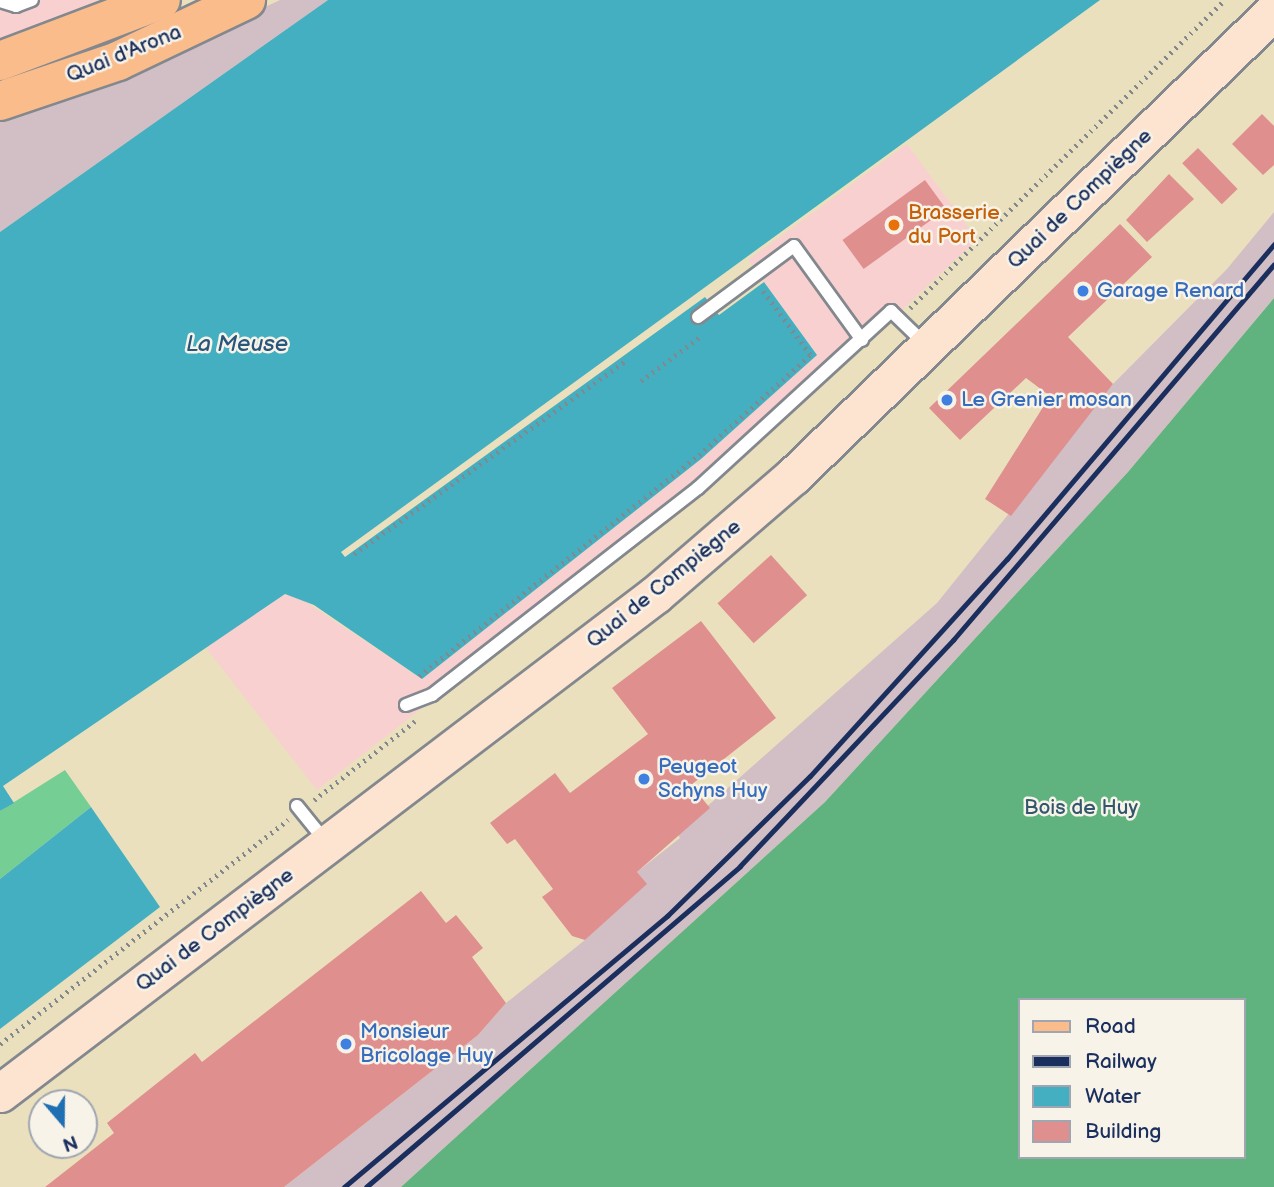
<!DOCTYPE html>
<meta charset="utf-8">
<style>
body{margin:0}
#map{position:relative;width:1274px;height:1187px;overflow:hidden;background:#ebe0bd;font-family:"Balsamiq Sans",sans-serif}
div>[style]{position:absolute}
.built>*{inset:0;background:#f7d0cf}
.industrial>*{inset:0;background:#d2bec5}
.green>*{inset:0;background:#75cf95}
.forest>*{inset:0;background:#60b27e}
.water>*{inset:0;background:#43afc1}
.building>*{inset:0;background:#df908e;transform-origin:0 0}
.path>*{height:4.5px;margin-top:-2.25px;transform-origin:0;background:repeating-linear-gradient(90deg,#83888e 0 2px,transparent 0 7px)}
.roads{filter:drop-shadow(2px 0 #83888e) drop-shadow(-2px 0 #83888e) drop-shadow(0 2px #83888e) drop-shadow(0 -2px #83888e)}
.service>*{height:12px;margin:-6px;padding:0 6px;transform-origin:6px;border-radius:6px;background:#fff}
.secondary>*{height:37px;margin:-18.5px;padding:0 18.5px;transform-origin:18.5px;border-radius:18.5px;background:#fde4d1}
.primary>*{height:38px;margin:-19px;padding:0 19px;transform-origin:19px;border-radius:19px;background:#fabc8b}
.rail>*{height:5px;margin:-2.5px;padding:0 2.5px;transform-origin:2.5px;border-radius:2.5px;background:#1b2f5e}
.dots>*{width:19px;height:19px;translate:-50% -50%;box-sizing:border-box;border:4px solid #f7f3e8;border-radius:50%}
span{translate:-50% -50%;white-space:nowrap;text-align:center;line-height:1.15;-webkit-text-stroke:5px #f7f3e8;paint-order:stroke}
.street-label{font-size:21px;color:#1b2f5e}
.food-label{font-size:21px;color:#c56008}
.left{translate:0 -50%;text-align:left}
.shop-label{font-size:21px;color:#366cbe}
.park-label{font-size:21px;color:#32576c}
.water-label{font-size:23px;color:#27557c;font-style:italic}
.legend{position:absolute;left:1018px;top:998px;width:228px;height:161px;box-sizing:border-box;background:#f7f3e8;border:2px solid #9fa5b1;margin:0;padding:9px 12px;list-style:none;font-size:21px;color:#1b2f5e}
.legend li{display:flex;align-items:center;gap:14px;height:35px}
.legend b{width:35px;border:2px solid #9fa5b1}
.north{position:absolute;left:28px;top:1089px;width:70px;height:70px;box-sizing:border-box;background:#f7f3e8;border:2px solid #9fa5b1;border-radius:50%;rotate:160deg;font-size:19px;font-weight:700;line-height:28px;text-align:center;color:#1b2f5e}
.north::after{content:'';display:block;margin:auto;width:24px;height:32px;background:#1f6fb2;clip-path:polygon(50% 0,100% 100%,50% 72%,0 100%)}
</style>
<div id="map">
<div class="built">
<i style="clip-path:polygon(0 0,113px 0,0 44px)"></i>
<i style="clip-path:polygon(907px 144px,976px 238px,971px 245px,747px 455px,317px 790px,206px 648px,277px 597px,294px 594px,422px 679px,701px 459px,817px 355px,748px 260px)"></i>
</div>
<div class="industrial">
<i style="clip-path:polygon(280px 0,328px 0,0 232px,0 117px,145px 64px)"></i>
<i style="clip-path:polygon(1274px 212px,1274px 298px,1128px 472px,825px 802px,401px 1187px,284px 1187px,478px 1035px,506px 1003px,585px 940px,646px 884px,637px 872px,680px 838px,677px 833px,937px 603px,1113px 384px,1227px 269px)"></i>
</div>
<div class="green">
<i style="clip-path:polygon(65px 770px,91px 807px,0 879px,0 811px)"></i>
</div>
<div class="forest">
<i style="clip-path:polygon(evenodd,1274px 298px,1274px 1187px,401px 1187px,825px 802px,1128px 472px,1274px 298px,1020px 1000px,1244px 1000px,1244px 1157px,1020px 1157px,1020px 1000px)"></i>
</div>
<div class="water">
<i style="clip-path:polygon(328px 0,1100px 0,341px 552px,345px 557px,705px 297px,719px 315px,764px 282px,817px 355px,701px 459px,422px 679px,314px 605px,285px 594px,3px 786px,14px 803px,0 811px,0 232px)"></i>
<i style="clip-path:polygon(91px 807px,160px 907px,0 1029px,0 879px)"></i>
</div>
<div class="building">
<i style="clip-path:polygon(1262px 114px,1274px 126px,1274px 165px,1263px 175px,1232px 144px)"></i>
<i style="left:1198px;top:148px;width:57px;height:22px;rotate:46deg"></i>
<i style="clip-path:polygon(1169px 174px,1194px 199px,1147px 242px,1126px 220px)"></i>
<i style="left:925px;top:180px;width:36px;height:102px;rotate:54deg"></i>
<i style="clip-path:polygon(1120px 224px,1152px 257px,1068px 337px,1113px 384px,1011px 516px,985px 499px,1050px 396px,1026px 378px,960px 440px,929px 408px)"></i>
<i style="left:771px;top:555px;width:54px;height:72px;rotate:48deg"></i>
<i style="clip-path:polygon(701px 621px,776px 718px,691px 785px,710px 808px,637px 872px,647px 884px,585px 940px,572px 936px,542px 897px,553px 889px,515px 839px,507px 844px,490px 823px,555px 773px,570px 793px,648px 734px,612px 688px)"></i>
<i style="clip-path:polygon(421px 891px,446px 923px,456px 915px,483px 948px,472px 957px,506px 1003px,478px 1035px,284px 1187px,45px 1187px,114px 1133px,107px 1123px,195px 1053px,202px 1062px)"></i>
</div>
<div class="path">
<i style="left:910px;top:308px;width:441px;rotate:-44.4deg"></i>
<i style="left:641px;top:381px;width:76px;rotate:-37deg"></i>
<i style="left:354px;top:554px;width:335px;rotate:-35.4deg"></i>
<i style="left:419px;top:676px;width:357px;rotate:-38.3deg"></i>
<i style="left:699px;top:455px;width:149px;rotate:-42deg"></i>
<i style="left:810px;top:355px;width:81px;rotate:-126.4deg"></i>
<i style="left:314px;top:800px;width:128px;rotate:-38deg"></i>
<i style="left:0;top:1044px;width:365px;rotate:-37.9deg"></i>
</div>
<div class="roads">
<div class="service">
<i style="left:0;top:1px;width:17px;rotate:17deg"></i>
<i style="left:16px;top:6px;width:17px;rotate:-21deg"></i>
<i style="left:698px;top:317px;width:119px;rotate:-36.5deg"></i>
<i style="left:794px;top:246px;width:116px;rotate:54.1deg"></i>
<i style="left:406px;top:705px;width:28px;rotate:-21deg"></i>
<i style="left:432px;top:695px;width:337px;rotate:-37.9deg"></i>
<i style="left:698px;top:488px;width:262px;rotate:-42.5deg"></i>
<i style="left:891px;top:311px;width:47px;rotate:44.1deg"></i>
<i style="left:297px;top:806px;width:46px;rotate:51.1deg"></i>
</div>
<div class="secondary">
<i style="left:0;top:1093px;width:823px;rotate:-37.25deg"></i>
<i style="left:655px;top:595px;width:182px;rotate:-40.8deg"></i>
<i style="left:793px;top:476px;width:669px;rotate:-44.03deg"></i>
</div>
<div class="primary">
<i style="left:0;top:61px;width:172px;rotate:-20.8deg"></i>
<i style="left:0;top:101px;width:125px;rotate:-18.7deg"></i>
<i style="left:118px;top:61px;width:142px;rotate:-25.5deg"></i>
</div>
</div>
<div class="rail">
<i style="left:344px;top:1187px;width:422px;rotate:-40deg"></i>
<i style="left:667px;top:916px;width:200px;rotate:-44.4deg"></i>
<i style="left:810px;top:776px;width:293px;rotate:-47.8deg"></i>
<i style="left:1007px;top:559px;width:413px;rotate:-49.7deg"></i>
<i style="left:366px;top:1187px;width:493px;rotate:-40.6deg"></i>
<i style="left:740px;top:866px;width:311px;rotate:-46.7deg"></i>
<i style="left:953px;top:640px;width:494px;rotate:-49.5deg"></i>
</div>
<div class="dots">
<i style="left:894px;top:225px;background:#e8710a"></i>
<i style="left:1083px;top:291px;background:#3f7fe0"></i>
<i style="left:947px;top:400px;background:#3f7fe0"></i>
<i style="left:644px;top:779px;background:#3f7fe0"></i>
<i style="left:346px;top:1044px;background:#3f7fe0"></i>
</div>
<div class="street-label">
<span style="left:124px;top:54px;rotate:-22deg">Quai d'Arona</span>
<span style="left:1080px;top:199px;rotate:-44deg">Quai de Compiègne</span>
<span style="left:664px;top:584px;rotate:-39deg">Quai de Compiègne</span>
<span style="left:215px;top:930px;rotate:-37deg">Quai de Compiègne</span>
</div>
<div class="food-label">
<span class="left" style="left:908px;top:225px">Brasserie<br>du Port</span>
</div>
<div class="shop-label">
<span class="left" style="left:1097px;top:291px">Garage Renard</span>
<span class="left" style="left:961px;top:400px">Le Grenier mosan</span>
<span class="left" style="left:658px;top:779px">Peugeot<br>Schyns Huy</span>
<span class="left" style="left:360px;top:1044px">Monsieur<br>Bricolage Huy</span>
</div>
<div class="park-label">
<span style="left:1081px;top:808px">Bois de Huy</span>
</div>
<div class="water-label">
<span style="left:237px;top:344px">La Meuse</span>
</div>
<ul class="legend">
<li><b style="height:9px;background:#fabc8b"></b>Road</li>
<li><b style="height:9px;background:#1b2f5e"></b>Railway</li>
<li><b style="height:19px;background:#43afc1"></b>Water</li>
<li><b style="height:19px;background:#df908e"></b>Building</li>
</ul>
<div class="north">N</div>
</div>
